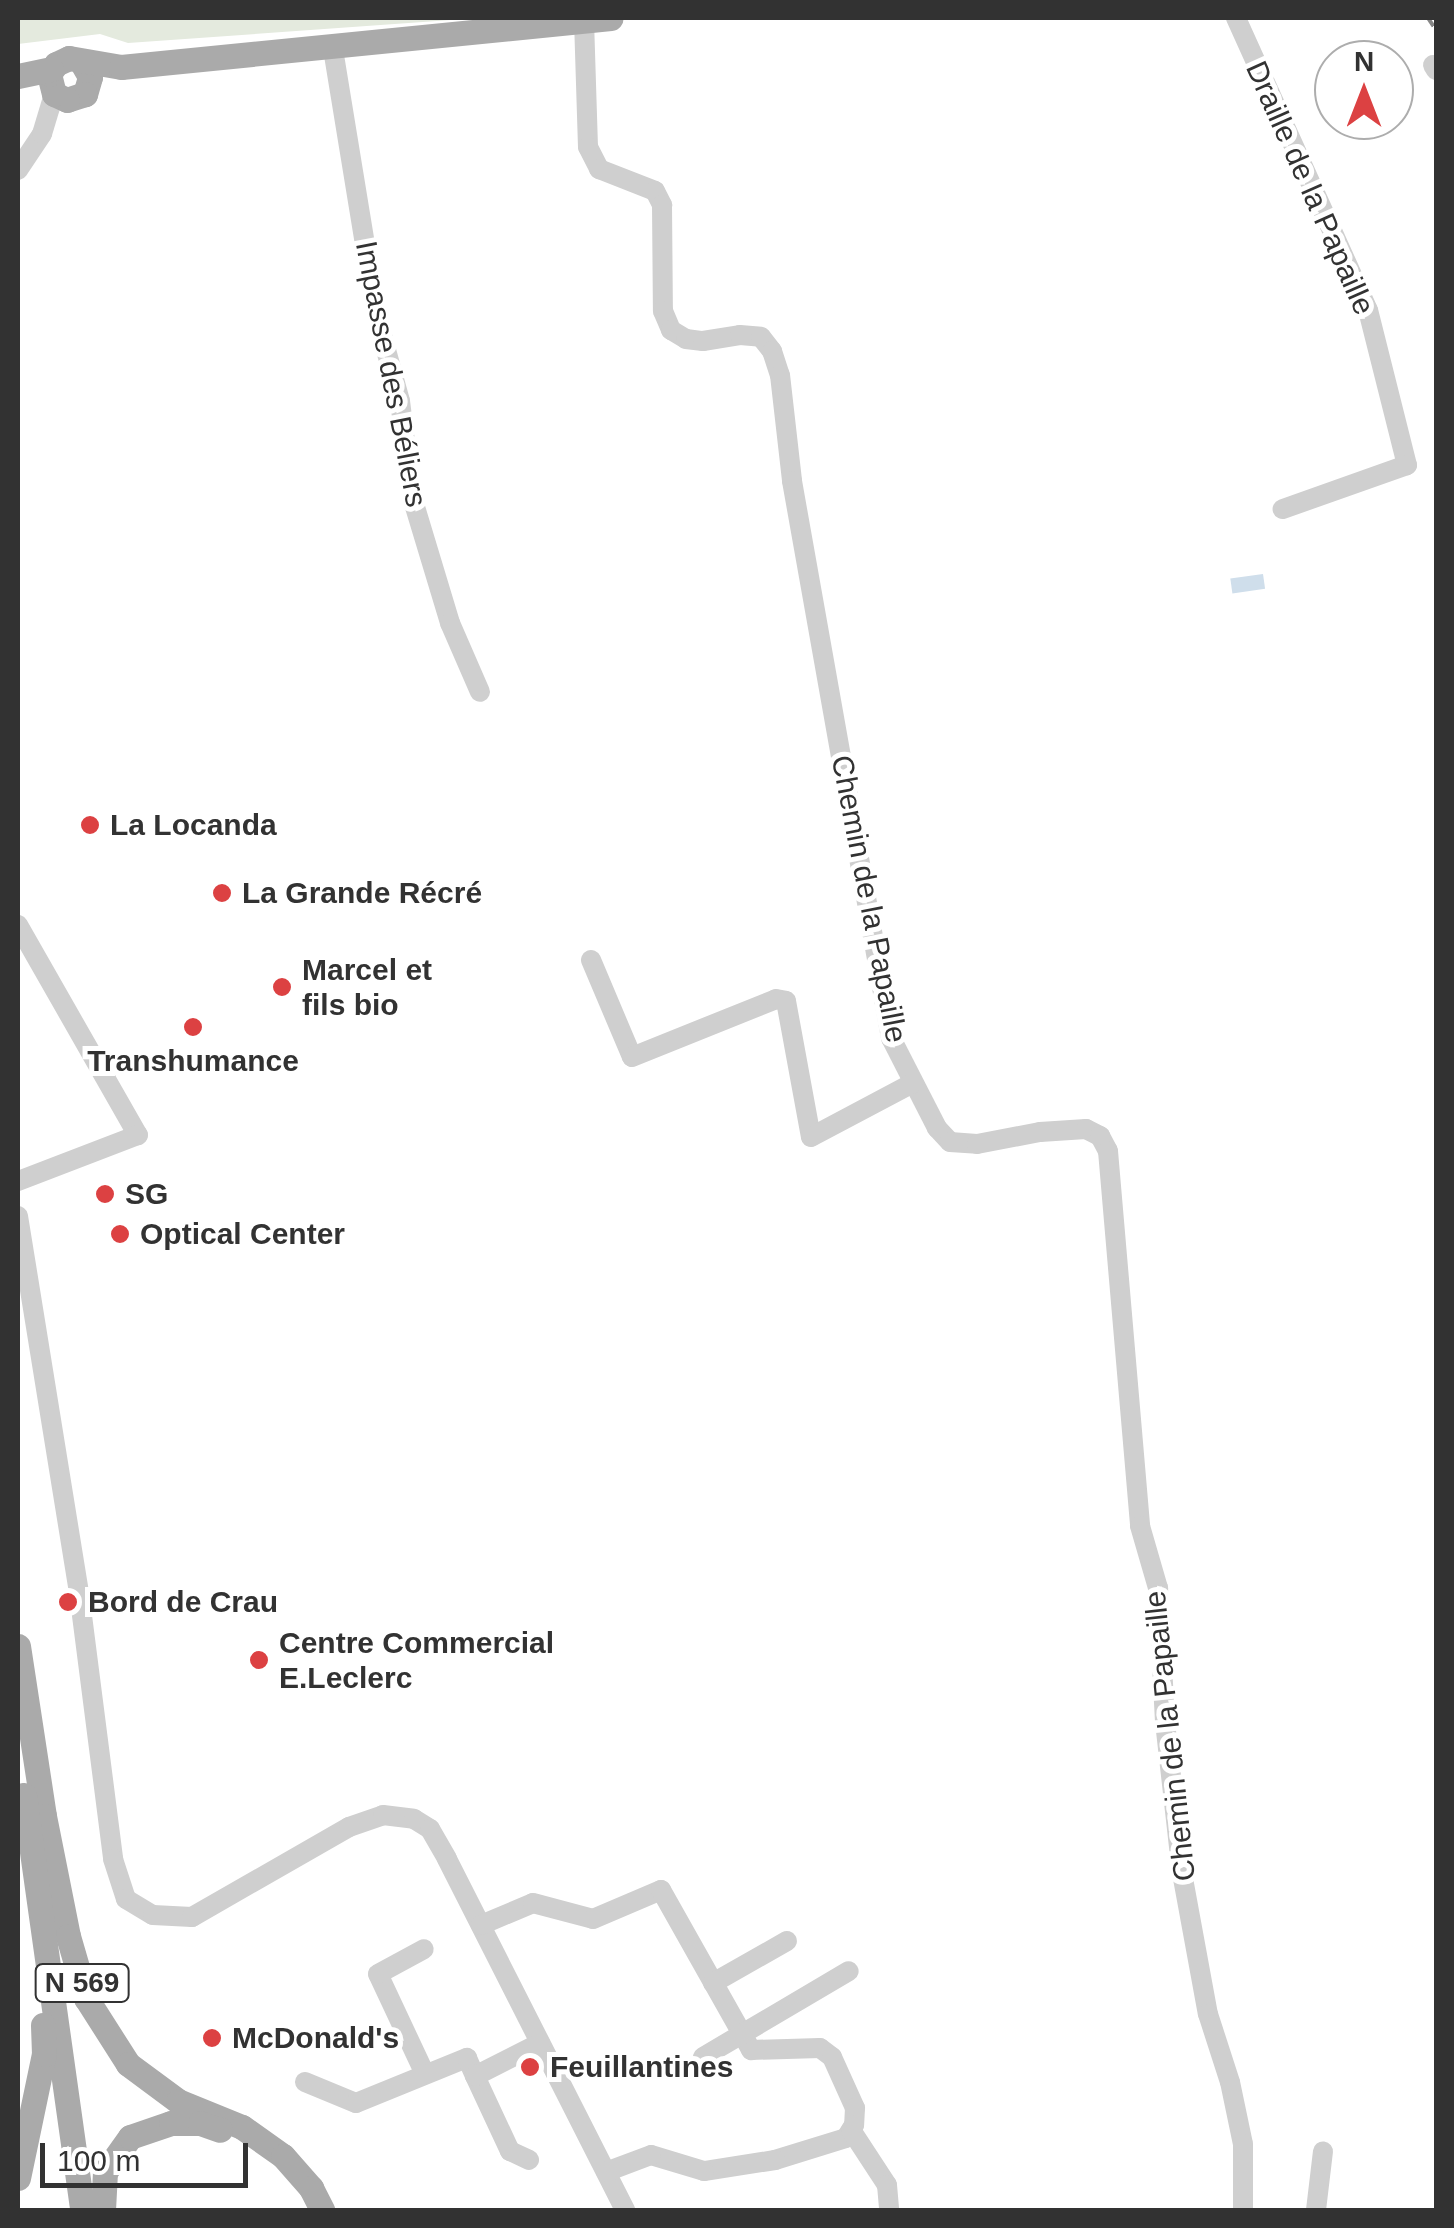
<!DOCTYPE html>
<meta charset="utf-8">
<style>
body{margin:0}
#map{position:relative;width:1454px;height:2228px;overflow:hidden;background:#fff;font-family:Helvetica,sans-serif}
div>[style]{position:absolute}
.green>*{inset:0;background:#e4eade}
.water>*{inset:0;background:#cfdeeb;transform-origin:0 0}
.minor>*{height:20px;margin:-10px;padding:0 10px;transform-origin:10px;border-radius:10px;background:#cfcfcf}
.major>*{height:25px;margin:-12.5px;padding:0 12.5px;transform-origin:12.5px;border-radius:12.5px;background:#aaa}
.rail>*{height:4px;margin-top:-2px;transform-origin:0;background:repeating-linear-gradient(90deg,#878787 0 10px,transparent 0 18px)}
.dots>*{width:28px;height:28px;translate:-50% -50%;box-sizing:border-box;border:5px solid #fff;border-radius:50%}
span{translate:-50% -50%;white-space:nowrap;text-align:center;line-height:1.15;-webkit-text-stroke:10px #fff;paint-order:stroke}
.shield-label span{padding:2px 8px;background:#fff;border:2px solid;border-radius:8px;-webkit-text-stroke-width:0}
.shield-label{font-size:28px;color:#323232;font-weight:700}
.street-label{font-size:30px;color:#323232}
.poi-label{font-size:30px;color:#323232;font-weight:700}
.left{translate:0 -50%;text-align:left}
.frame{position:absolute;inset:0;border:20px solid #323232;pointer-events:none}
.north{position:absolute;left:1314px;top:40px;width:100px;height:100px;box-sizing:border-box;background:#fff;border:2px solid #adadad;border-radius:50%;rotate:0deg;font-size:28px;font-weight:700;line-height:40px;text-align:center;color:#323232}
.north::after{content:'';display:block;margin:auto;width:35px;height:45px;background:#dc4142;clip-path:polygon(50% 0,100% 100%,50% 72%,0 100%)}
.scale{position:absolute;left:40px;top:2143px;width:208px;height:45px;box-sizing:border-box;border:5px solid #323232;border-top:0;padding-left:12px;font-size:30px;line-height:35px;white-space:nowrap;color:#323232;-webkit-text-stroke:8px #fff;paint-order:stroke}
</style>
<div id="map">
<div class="green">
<i style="clip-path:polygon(18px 18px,479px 18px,128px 43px,100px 34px,18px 44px)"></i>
</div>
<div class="water">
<i style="left:1263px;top:574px;width:15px;height:33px;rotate:82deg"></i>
</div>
<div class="minor">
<i style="left:1236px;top:18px;width:320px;rotate:65.7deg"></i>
<i style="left:1368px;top:310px;width:160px;rotate:75.9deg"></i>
<i style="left:1407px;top:465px;width:132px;rotate:160.5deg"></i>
<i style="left:584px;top:20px;width:127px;rotate:88.2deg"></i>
<i style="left:588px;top:147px;width:25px;rotate:63deg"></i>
<i style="left:599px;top:169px;width:60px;rotate:21.4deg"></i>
<i style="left:655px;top:191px;width:16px;rotate:63deg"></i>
<i style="left:662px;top:205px;width:106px;rotate:89.5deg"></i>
<i style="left:663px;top:311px;width:21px;rotate:67deg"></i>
<i style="left:671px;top:330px;width:17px;rotate:31deg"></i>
<i style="left:686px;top:339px;width:17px;rotate:7deg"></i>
<i style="left:703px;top:341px;width:37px;rotate:-9deg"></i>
<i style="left:740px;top:335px;width:21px;rotate:5deg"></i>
<i style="left:761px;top:337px;width:18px;rotate:52deg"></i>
<i style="left:772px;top:351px;width:25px;rotate:72deg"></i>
<i style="left:780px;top:375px;width:107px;rotate:83.5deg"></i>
<i style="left:792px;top:481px;width:566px;rotate:79.92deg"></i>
<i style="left:891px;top:1038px;width:101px;rotate:62.9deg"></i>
<i style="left:937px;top:1128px;width:19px;rotate:47deg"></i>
<i style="left:950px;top:1142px;width:27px;rotate:4deg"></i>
<i style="left:977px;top:1144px;width:64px;rotate:-10.8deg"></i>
<i style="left:1040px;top:1132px;width:46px;rotate:-3.7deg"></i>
<i style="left:1086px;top:1129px;width:16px;rotate:27deg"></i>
<i style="left:1100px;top:1136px;width:17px;rotate:62deg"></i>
<i style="left:1108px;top:1151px;width:376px;rotate:85.1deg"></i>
<i style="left:1140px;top:1526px;width:65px;rotate:73.8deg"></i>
<i style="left:1158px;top:1588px;width:134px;rotate:87deg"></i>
<i style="left:1165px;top:1722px;width:152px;rotate:83.6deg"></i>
<i style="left:1182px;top:1873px;width:143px;rotate:79.6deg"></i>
<i style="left:1208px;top:2014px;width:71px;rotate:72.1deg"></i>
<i style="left:1230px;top:2082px;width:63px;rotate:78.2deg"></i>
<i style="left:1243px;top:2144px;width:66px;rotate:90deg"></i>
<i style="left:333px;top:49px;width:272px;rotate:80.7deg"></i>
<i style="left:377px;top:317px;width:87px;rotate:74.7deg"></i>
<i style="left:400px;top:401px;width:97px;rotate:82.9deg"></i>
<i style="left:412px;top:497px;width:132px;rotate:73.2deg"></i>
<i style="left:450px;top:623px;width:75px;rotate:66.5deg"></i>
<i style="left:1433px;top:65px;width:6px;rotate:59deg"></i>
<i style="left:18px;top:170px;width:43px;rotate:-56.3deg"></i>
<i style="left:42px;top:134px;width:42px;rotate:-73.3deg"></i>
<i style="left:18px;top:925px;width:242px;rotate:60.3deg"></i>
<i style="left:138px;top:1135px;width:129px;rotate:159deg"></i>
<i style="left:591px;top:960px;width:105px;rotate:67.1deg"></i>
<i style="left:632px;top:1057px;width:155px;rotate:-21.9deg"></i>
<i style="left:776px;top:999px;width:10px;rotate:11deg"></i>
<i style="left:786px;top:1001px;width:138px;rotate:79.6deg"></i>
<i style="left:811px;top:1137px;width:115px;rotate:-27.9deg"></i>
<i style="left:18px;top:1216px;width:389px;rotate:80.8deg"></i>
<i style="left:80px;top:1600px;width:261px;rotate:82.7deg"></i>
<i style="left:113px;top:1859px;width:42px;rotate:72deg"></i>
<i style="left:126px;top:1899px;width:31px;rotate:31deg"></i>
<i style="left:153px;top:1915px;width:39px;rotate:3deg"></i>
<i style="left:192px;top:1917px;width:181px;rotate:-29.8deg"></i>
<i style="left:349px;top:1827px;width:36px;rotate:-19deg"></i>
<i style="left:383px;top:1815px;width:31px;rotate:7deg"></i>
<i style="left:414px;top:1819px;width:19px;rotate:32deg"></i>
<i style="left:430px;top:1829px;width:34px;rotate:60deg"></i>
<i style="left:447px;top:1859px;width:394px;rotate:63.1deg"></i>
<i style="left:481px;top:1925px;width:56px;rotate:-22.9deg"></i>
<i style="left:533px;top:1903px;width:62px;rotate:14.9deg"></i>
<i style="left:593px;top:1919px;width:74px;rotate:-23.1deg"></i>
<i style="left:661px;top:1890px;width:184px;rotate:60.6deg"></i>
<i style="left:751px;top:2050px;width:69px;rotate:-1.7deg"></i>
<i style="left:820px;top:2048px;width:15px;rotate:37deg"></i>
<i style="left:832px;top:2057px;width:56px;rotate:65.7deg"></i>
<i style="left:855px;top:2108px;width:17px;rotate:93deg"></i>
<i style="left:854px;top:2125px;width:15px;rotate:122deg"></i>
<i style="left:846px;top:2138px;width:74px;rotate:162.8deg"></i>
<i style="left:775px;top:2160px;width:72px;rotate:171.2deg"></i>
<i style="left:704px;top:2171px;width:55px;rotate:-163.2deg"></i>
<i style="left:651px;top:2155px;width:48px;rotate:159.3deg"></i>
<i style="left:713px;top:1983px;width:85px;rotate:-29.6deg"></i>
<i style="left:703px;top:2057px;width:169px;rotate:-30.5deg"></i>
<i style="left:424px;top:2072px;width:108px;rotate:-115.1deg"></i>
<i style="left:378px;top:1974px;width:52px;rotate:-28.5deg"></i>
<i style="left:475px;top:2076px;width:83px;rotate:65deg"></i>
<i style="left:510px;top:2151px;width:21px;rotate:25deg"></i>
<i style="left:305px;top:2082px;width:55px;rotate:22.4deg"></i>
<i style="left:356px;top:2103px;width:120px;rotate:-22.1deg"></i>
<i style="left:467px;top:2058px;width:20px;rotate:66deg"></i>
<i style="left:475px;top:2076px;width:73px;rotate:-26.9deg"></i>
<i style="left:851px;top:2130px;width:66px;rotate:56.8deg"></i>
<i style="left:887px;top:2185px;width:25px;rotate:85deg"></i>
<i style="left:1316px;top:2210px;width:59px;rotate:-83.2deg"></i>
</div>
<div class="major">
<i style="left:82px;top:63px;width:16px;rotate:60deg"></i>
<i style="left:90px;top:77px;width:18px;rotate:106deg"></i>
<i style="left:85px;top:94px;width:19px;rotate:162deg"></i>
<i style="left:67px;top:100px;width:14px;rotate:-155deg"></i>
<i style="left:54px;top:94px;width:21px;rotate:-104deg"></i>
<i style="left:49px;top:74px;width:12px;rotate:-55deg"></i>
<i style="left:56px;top:64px;width:14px;rotate:-25deg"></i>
<i style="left:69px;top:58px;width:53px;rotate:9.8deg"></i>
<i style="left:121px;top:67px;width:492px;rotate:-5.7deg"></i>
<i style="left:18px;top:76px;width:34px;rotate:-12deg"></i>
<i style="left:18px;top:1646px;width:172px;rotate:81.3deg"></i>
<i style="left:44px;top:1816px;width:122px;rotate:78.7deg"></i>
<i style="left:68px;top:1936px;width:65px;rotate:73.8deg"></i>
<i style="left:86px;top:1998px;width:78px;rotate:57.5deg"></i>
<i style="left:128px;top:2064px;width:62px;rotate:36.5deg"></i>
<i style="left:178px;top:2101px;width:69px;rotate:22.1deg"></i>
<i style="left:242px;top:2127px;width:50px;rotate:35.3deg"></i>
<i style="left:283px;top:2156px;width:43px;rotate:48.8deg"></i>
<i style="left:311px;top:2188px;width:25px;rotate:63deg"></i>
<i style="left:24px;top:1795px;width:419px;rotate:82deg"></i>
<i style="left:18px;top:2178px;width:127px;rotate:-78.2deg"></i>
<i style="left:44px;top:2054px;width:29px;rotate:-92deg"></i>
<i style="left:103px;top:2210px;width:38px;rotate:-87deg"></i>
<i style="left:105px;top:2172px;width:43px;rotate:-54.5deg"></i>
<i style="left:130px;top:2137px;width:43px;rotate:-18.9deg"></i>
<i style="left:171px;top:2123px;width:29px"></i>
<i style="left:200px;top:2123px;width:21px;rotate:19deg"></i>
</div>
<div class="rail">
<i style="left:1428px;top:18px;width:14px;rotate:56deg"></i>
</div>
<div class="dots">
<i style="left:90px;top:825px;background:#dc4142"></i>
<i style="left:222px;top:893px;background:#dc4142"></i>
<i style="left:282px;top:987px;background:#dc4142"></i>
<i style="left:193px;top:1027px;background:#dc4142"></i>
<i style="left:105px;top:1194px;background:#dc4142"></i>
<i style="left:120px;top:1234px;background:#dc4142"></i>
<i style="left:68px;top:1602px;background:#dc4142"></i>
<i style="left:259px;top:1660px;background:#dc4142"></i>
<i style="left:212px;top:2038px;background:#dc4142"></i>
<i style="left:530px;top:2067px;background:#dc4142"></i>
</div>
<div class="shield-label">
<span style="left:82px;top:1983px">N 569</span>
</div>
<div class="street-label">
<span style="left:1310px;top:188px;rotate:66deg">Draille de la Papaille</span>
<span style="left:391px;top:374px;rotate:79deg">Impasse des Béliers</span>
<span style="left:869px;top:899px;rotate:79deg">Chemin de la Papaille</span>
<span style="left:1170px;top:1736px;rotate:-96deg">Chemin de la Papaille</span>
</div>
<div class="poi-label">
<span class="left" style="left:110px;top:825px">La Locanda</span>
<span class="left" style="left:242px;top:893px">La Grande Récré</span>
<span class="left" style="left:302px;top:987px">Marcel et<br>fils bio</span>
<span style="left:193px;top:1061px">Transhumance</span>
<span class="left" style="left:125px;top:1194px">SG</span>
<span class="left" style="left:140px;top:1234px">Optical Center</span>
<span class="left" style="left:88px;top:1602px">Bord de Crau</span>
<span class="left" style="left:279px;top:1660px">Centre Commercial<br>E.Leclerc</span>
<span class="left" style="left:232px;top:2038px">McDonald's</span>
<span class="left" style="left:550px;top:2067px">Feuillantines</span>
</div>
<div class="frame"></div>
<div class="north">N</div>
<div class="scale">100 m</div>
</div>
